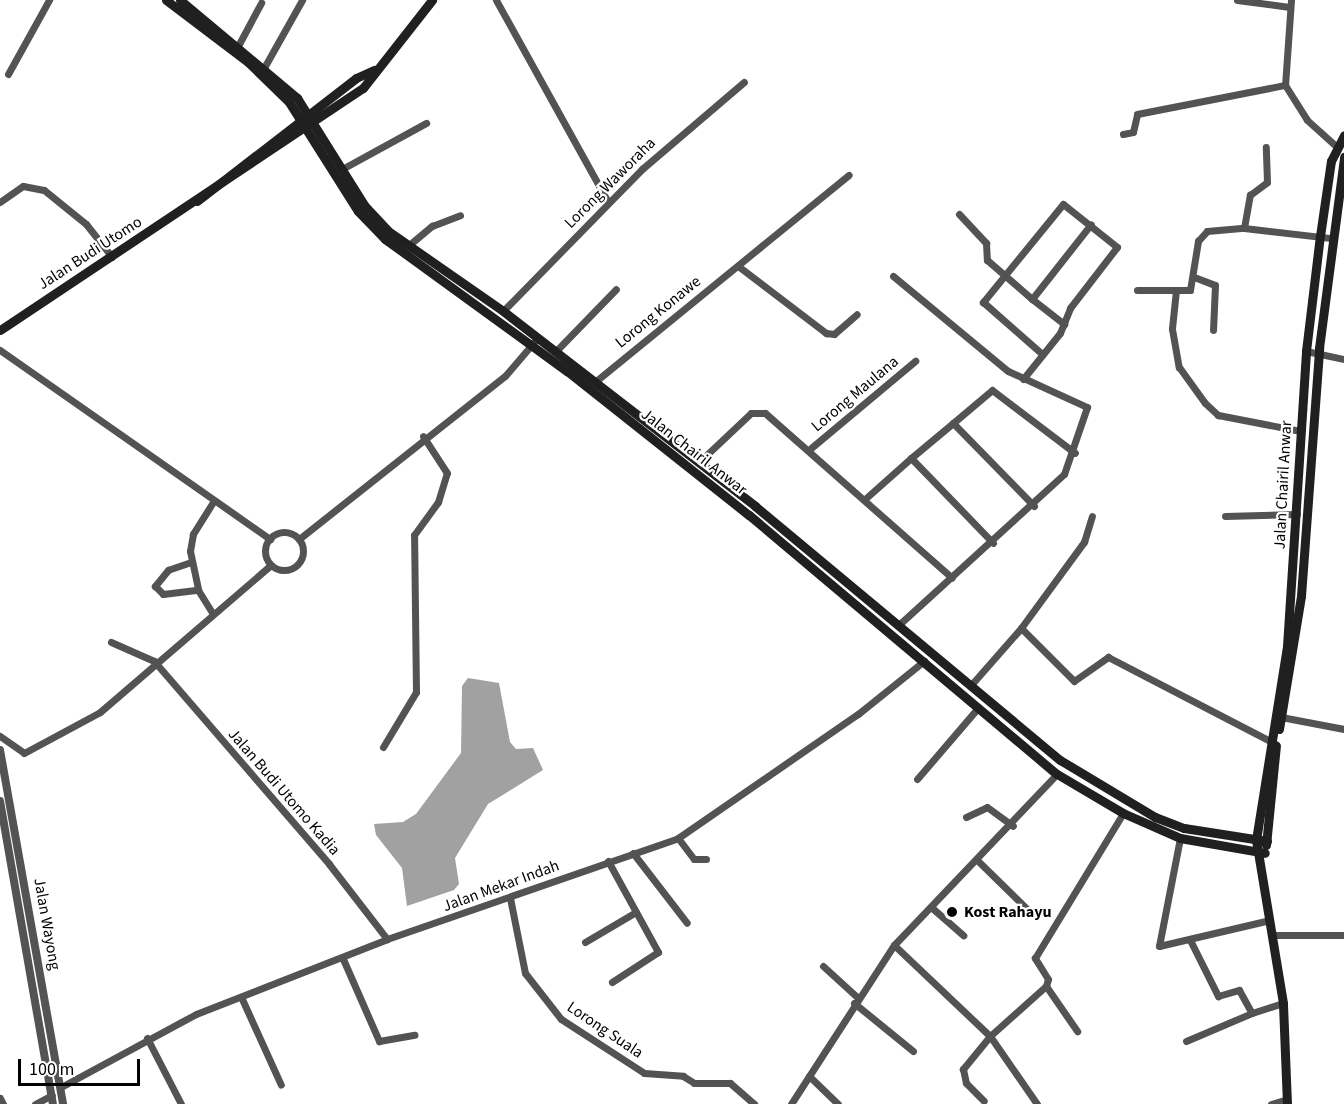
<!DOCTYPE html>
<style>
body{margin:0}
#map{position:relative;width:1344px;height:1104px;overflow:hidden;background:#fff;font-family:"Source Sans 3",sans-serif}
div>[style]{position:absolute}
.water>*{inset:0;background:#a1a1a1}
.minor>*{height:7px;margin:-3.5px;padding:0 3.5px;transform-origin:3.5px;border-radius:3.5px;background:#535353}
.minor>.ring{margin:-3.5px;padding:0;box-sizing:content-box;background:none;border:7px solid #535353;border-radius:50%}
.tertiary>*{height:8px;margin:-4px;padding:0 4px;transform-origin:4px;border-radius:4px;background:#535353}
.secondary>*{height:9px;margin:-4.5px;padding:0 4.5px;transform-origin:4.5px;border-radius:4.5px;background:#202020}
.dots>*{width:16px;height:16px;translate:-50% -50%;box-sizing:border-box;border:3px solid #fff;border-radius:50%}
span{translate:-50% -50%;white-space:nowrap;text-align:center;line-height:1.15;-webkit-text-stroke:4.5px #fff;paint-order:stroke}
.street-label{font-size:16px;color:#000}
.poi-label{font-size:16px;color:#000;font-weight:700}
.left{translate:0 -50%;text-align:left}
.scale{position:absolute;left:18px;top:1059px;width:122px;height:27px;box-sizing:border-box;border:3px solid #000;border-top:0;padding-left:8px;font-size:18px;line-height:21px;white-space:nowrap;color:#000;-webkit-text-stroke:4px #fff;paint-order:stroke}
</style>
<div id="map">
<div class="water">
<i style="clip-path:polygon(468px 678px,499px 683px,510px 742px,516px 749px,533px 748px,543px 770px,488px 804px,455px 858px,459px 884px,454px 890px,407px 906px,402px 868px,376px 835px,374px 824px,403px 822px,416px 814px,461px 753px,462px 686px)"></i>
</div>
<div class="minor">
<i style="left:496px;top:0;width:231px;rotate:61deg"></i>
<i style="left:1237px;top:0;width:53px;rotate:7.5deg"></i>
<i style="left:1291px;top:0;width:85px;rotate:94deg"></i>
<i style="left:1285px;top:85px;width:41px;rotate:57.8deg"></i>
<i style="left:1307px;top:120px;width:39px;rotate:42deg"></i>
<i style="left:239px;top:44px;width:47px;rotate:-61.8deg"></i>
<i style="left:265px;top:66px;width:76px;rotate:-60.7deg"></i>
<i style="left:8px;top:74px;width:85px;rotate:-61deg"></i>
<i style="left:1123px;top:134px;width:10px;rotate:-11deg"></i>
<i style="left:1133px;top:132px;width:18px;rotate:-77deg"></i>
<i style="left:1137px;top:114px;width:151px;rotate:-11.1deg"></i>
<i style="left:342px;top:169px;width:96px;rotate:-28.7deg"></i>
<i style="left:0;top:202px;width:28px;rotate:-35deg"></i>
<i style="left:23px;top:186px;width:21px;rotate:11deg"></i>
<i style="left:44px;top:190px;width:54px;rotate:39deg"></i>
<i style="left:86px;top:224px;width:42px;rotate:51.8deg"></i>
<i style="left:959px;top:214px;width:40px;rotate:47deg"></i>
<i style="left:986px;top:243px;width:17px;rotate:87deg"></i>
<i style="left:987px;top:260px;width:60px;rotate:40.9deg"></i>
<i style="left:1032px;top:299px;width:95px;rotate:-51.8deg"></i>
<i style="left:1244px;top:228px;width:34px;rotate:-80deg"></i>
<i style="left:1250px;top:195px;width:21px;rotate:-37deg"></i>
<i style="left:1267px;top:182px;width:35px;rotate:-92deg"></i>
<i style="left:409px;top:245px;width:30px;rotate:-40deg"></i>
<i style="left:432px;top:226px;width:30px;rotate:-21deg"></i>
<i style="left:738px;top:266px;width:111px;rotate:37.3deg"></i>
<i style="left:826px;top:333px;width:8px;rotate:7deg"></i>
<i style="left:834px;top:334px;width:30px;rotate:-41deg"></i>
<i style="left:893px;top:276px;width:149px;rotate:39.6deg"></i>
<i style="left:1008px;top:371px;width:87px;rotate:24.5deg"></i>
<i style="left:1087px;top:407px;width:71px;rotate:108.9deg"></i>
<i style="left:1064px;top:474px;width:222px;rotate:137.6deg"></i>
<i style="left:1194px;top:277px;width:22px;rotate:21deg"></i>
<i style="left:1215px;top:285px;width:45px;rotate:92.5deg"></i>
<i style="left:1137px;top:290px;width:53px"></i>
<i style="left:1190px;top:290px;width:50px;rotate:-80.7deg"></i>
<i style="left:1198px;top:241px;width:13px;rotate:-48deg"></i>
<i style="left:1207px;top:231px;width:37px;rotate:-5deg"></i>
<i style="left:1244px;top:228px;width:88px;rotate:6.6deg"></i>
<i style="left:1176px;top:290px;width:39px;rotate:96deg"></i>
<i style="left:1172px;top:329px;width:39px;rotate:80deg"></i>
<i style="left:1179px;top:367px;width:44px;rotate:54.2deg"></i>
<i style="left:1205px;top:403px;width:18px;rotate:43deg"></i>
<i style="left:1218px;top:415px;width:84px;rotate:11deg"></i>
<i style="left:1032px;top:299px;width:41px;rotate:38deg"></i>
<i style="left:503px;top:311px;width:199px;rotate:-45.6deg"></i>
<i style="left:642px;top:169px;width:134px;rotate:-40.5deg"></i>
<i style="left:0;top:350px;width:330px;rotate:35deg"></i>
<i style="left:556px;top:351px;width:86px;rotate:-45.9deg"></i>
<i style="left:1306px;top:351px;width:39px;rotate:12deg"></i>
<i style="left:1023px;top:379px;width:59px;rotate:-51.2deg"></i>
<i style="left:1060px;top:333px;width:27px;rotate:-68deg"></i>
<i style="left:1070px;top:308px;width:77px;rotate:-52.4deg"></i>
<i style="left:1117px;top:247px;width:69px;rotate:-141.5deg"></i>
<i style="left:1063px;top:204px;width:127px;rotate:129.2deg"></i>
<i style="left:983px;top:302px;width:79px;rotate:41.4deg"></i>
<i style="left:596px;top:381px;width:326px;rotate:-39.2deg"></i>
<i style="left:953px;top:423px;width:55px;rotate:140.2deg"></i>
<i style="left:911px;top:458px;width:118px;rotate:46deg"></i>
<i style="left:811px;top:448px;width:136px;rotate:-39.9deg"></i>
<i style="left:699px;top:462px;width:71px;rotate:-43.3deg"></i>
<i style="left:751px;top:413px;width:14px"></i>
<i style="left:765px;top:413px;width:249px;rotate:41.4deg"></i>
<i style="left:866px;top:498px;width:60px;rotate:-41.6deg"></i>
<i style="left:213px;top:502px;width:38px;rotate:122deg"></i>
<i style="left:193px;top:534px;width:17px;rotate:100deg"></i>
<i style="left:190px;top:551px;width:40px;rotate:78deg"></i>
<i style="left:198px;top:590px;width:28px;rotate:58deg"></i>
<i style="left:1034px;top:506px;width:116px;rotate:-134.3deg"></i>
<i style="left:953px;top:423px;width:51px;rotate:-40.2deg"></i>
<i style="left:992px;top:390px;width:104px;rotate:37.2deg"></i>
<i style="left:1225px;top:516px;width:72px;rotate:-1.6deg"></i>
<i class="ring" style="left:265px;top:532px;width:31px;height:31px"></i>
<i style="left:299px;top:539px;width:263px;rotate:-38.4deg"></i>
<i style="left:505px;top:376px;width:45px;rotate:-49.5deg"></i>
<i style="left:191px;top:562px;width:24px;rotate:161deg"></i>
<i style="left:168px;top:570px;width:21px;rotate:129deg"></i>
<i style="left:155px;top:586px;width:11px;rotate:45deg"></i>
<i style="left:163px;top:594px;width:35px;rotate:-7deg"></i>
<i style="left:1021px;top:628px;width:107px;rotate:-53.8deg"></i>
<i style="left:1084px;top:542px;width:27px;rotate:-73deg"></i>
<i style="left:111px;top:642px;width:47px;rotate:23.8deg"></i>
<i style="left:154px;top:661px;width:268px;rotate:49.2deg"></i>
<i style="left:329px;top:864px;width:95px;rotate:52.3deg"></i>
<i style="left:971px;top:685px;width:76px;rotate:-48.7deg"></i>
<i style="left:1021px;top:628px;width:75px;rotate:45deg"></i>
<i style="left:1074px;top:681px;width:42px;rotate:-35.2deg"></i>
<i style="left:1108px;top:657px;width:187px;rotate:27.4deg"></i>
<i style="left:1281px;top:717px;width:64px;rotate:10.8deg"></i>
<i style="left:0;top:736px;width:29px;rotate:35deg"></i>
<i style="left:24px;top:753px;width:86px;rotate:-28.3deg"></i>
<i style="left:100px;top:712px;width:225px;rotate:-40.7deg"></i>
<i style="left:383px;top:747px;width:64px;rotate:-59deg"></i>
<i style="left:416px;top:692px;width:157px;rotate:-90.7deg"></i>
<i style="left:414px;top:535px;width:41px;rotate:-54deg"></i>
<i style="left:438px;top:502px;width:30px;rotate:-73deg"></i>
<i style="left:447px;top:473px;width:44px;rotate:-123deg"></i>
<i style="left:917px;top:779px;width:92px;rotate:-49.4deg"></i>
<i style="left:966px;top:817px;width:23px;rotate:-25deg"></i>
<i style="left:987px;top:807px;width:32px;rotate:36deg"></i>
<i style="left:678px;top:838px;width:26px;rotate:53deg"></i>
<i style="left:694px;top:859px;width:12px"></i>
<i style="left:1180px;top:838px;width:110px;rotate:101deg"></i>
<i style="left:1159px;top:946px;width:114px;rotate:-13.2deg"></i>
<i style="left:633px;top:853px;width:88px;rotate:52.4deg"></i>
<i style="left:977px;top:860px;width:70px;rotate:44.4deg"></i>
<i style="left:608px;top:861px;width:104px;rotate:61.2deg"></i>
<i style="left:658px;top:952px;width:55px;rotate:146.9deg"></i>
<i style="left:510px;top:898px;width:76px;rotate:78.7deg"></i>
<i style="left:525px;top:973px;width:58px;rotate:52deg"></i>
<i style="left:561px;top:1019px;width:99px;rotate:33deg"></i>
<i style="left:644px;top:1073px;width:39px;rotate:4deg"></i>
<i style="left:683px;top:1076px;width:13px;rotate:32deg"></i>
<i style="left:694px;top:1083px;width:36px"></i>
<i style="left:730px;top:1083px;width:32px;rotate:41deg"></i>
<i style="left:931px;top:907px;width:43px;rotate:41.2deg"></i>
<i style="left:1274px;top:935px;width:70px"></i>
<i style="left:1190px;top:940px;width:63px;rotate:63.4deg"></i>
<i style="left:1218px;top:996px;width:22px;rotate:-16deg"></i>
<i style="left:1239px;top:990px;width:26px;rotate:61deg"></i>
<i style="left:1252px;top:1013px;width:33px;rotate:-18deg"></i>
<i style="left:585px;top:942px;width:59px;rotate:-30.5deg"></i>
<i style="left:894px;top:945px;width:132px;rotate:43.5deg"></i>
<i style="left:990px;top:1036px;width:43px;rotate:129.3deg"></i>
<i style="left:963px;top:1069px;width:14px;rotate:78deg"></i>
<i style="left:966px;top:1083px;width:25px;rotate:45deg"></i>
<i style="left:343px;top:959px;width:90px;rotate:66.3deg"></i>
<i style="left:379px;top:1041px;width:36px;rotate:-10deg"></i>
<i style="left:823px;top:966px;width:46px;rotate:42.4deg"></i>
<i style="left:1046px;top:986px;width:55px;rotate:55.4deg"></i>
<i style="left:242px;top:999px;width:94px;rotate:65.6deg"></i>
<i style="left:854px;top:1003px;width:76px;rotate:39.1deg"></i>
<i style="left:147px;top:1038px;width:74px;rotate:62.7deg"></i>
<i style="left:1186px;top:1041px;width:72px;rotate:-23deg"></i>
<i style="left:809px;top:1076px;width:40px;rotate:44deg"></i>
<i style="left:61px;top:1087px;width:153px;rotate:-28.4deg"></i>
<i style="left:196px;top:1014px;width:205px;rotate:-21.4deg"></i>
<i style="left:387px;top:939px;width:308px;rotate:-19.1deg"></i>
<i style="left:678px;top:838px;width:219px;rotate:-34.6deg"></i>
<i style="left:858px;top:714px;width:85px;rotate:-38.8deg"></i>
<i style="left:0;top:1098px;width:7px;rotate:63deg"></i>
<i style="left:35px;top:1104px;width:19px;rotate:-28deg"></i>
<i style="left:791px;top:1104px;width:189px;rotate:-57.1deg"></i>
<i style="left:894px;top:945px;width:236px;rotate:-46.4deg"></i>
<i style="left:1037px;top:1104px;width:83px;rotate:-124.7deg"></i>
<i style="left:990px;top:1036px;width:75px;rotate:-41.8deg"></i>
<i style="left:1046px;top:986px;width:7px;rotate:-74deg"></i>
<i style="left:1048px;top:979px;width:25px;rotate:-122deg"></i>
<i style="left:1035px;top:958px;width:170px;rotate:-58.7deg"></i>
<i style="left:1271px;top:1104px;width:17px;rotate:-17deg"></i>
</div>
<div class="tertiary">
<i style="left:0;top:750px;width:360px;rotate:79.9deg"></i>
<i style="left:0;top:801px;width:308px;rotate:80.1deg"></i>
</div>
<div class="secondary">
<i style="left:166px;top:0;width:103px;rotate:37.1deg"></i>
<i style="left:248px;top:62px;width:57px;rotate:44.3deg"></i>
<i style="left:289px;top:102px;width:129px;rotate:57.7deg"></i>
<i style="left:358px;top:211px;width:39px;rotate:46deg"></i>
<i style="left:385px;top:239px;width:225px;rotate:36deg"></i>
<i style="left:567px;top:371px;width:232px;rotate:38.4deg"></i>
<i style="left:749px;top:515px;width:402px;rotate:40.1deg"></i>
<i style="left:1057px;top:774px;width:77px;rotate:30.6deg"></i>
<i style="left:1123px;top:813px;width:62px;rotate:23.7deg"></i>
<i style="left:1180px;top:838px;width:86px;rotate:10deg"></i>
<i style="left:180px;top:0;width:153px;rotate:39.9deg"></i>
<i style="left:297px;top:98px;width:126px;rotate:57.9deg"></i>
<i style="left:364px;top:205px;width:35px;rotate:47deg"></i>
<i style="left:388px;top:231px;width:140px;rotate:34.8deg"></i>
<i style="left:503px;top:311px;width:319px;rotate:37.7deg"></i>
<i style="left:755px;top:506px;width:397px;rotate:39.8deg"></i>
<i style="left:1060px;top:760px;width:111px;rotate:31deg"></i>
<i style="left:1155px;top:817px;width:31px;rotate:21deg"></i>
<i style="left:1184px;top:828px;width:84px;rotate:8.9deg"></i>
<i style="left:197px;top:201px;width:201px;rotate:-37.7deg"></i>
<i style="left:356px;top:78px;width:20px;rotate:-24deg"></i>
<i style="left:0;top:330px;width:436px;rotate:-33.7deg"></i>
<i style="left:363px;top:88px;width:112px;rotate:-51.9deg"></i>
<i style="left:1279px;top:729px;width:135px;rotate:-80.6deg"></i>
<i style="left:1301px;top:596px;width:249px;rotate:-85.8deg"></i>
<i style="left:1319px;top:348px;width:193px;rotate:-82.5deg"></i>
<i style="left:1266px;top:845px;width:100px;rotate:-84.3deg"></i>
<i style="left:1287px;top:1104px;width:101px;rotate:-92.3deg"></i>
<i style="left:1283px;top:1003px;width:165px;rotate:-99.4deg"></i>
<i style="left:1256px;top:840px;width:196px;rotate:-80.9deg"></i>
<i style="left:1287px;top:646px;width:296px;rotate:-86.3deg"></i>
<i style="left:1306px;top:351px;width:116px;rotate:-83.1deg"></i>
<i style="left:1320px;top:236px;width:76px;rotate:-81.7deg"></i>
<i style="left:1331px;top:161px;width:29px;rotate:-63deg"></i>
</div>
<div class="dots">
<i style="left:952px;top:912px;background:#000"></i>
</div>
<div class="street-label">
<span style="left:610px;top:183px;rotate:-45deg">Lorong Waworaha</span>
<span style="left:90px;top:253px;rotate:-33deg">Jalan Budi Utomo</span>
<span style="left:658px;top:312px;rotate:-39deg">Lorong Konawe</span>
<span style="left:855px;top:394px;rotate:-40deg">Lorong Maulana</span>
<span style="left:694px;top:452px;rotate:38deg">Jalan Chairil Anwar</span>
<span style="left:1283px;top:485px;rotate:-87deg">Jalan Chairil Anwar</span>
<span style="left:284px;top:792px;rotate:49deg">Jalan Budi Utomo Kadia</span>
<span style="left:501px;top:886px;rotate:-20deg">Jalan Mekar Indah</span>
<span style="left:47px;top:924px;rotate:80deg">Jalan Wayong</span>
<span style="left:605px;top:1030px;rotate:34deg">Lorong Suala</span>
</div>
<div class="poi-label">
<span class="left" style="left:964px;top:912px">Kost Rahayu</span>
</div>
<div class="scale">100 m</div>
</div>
